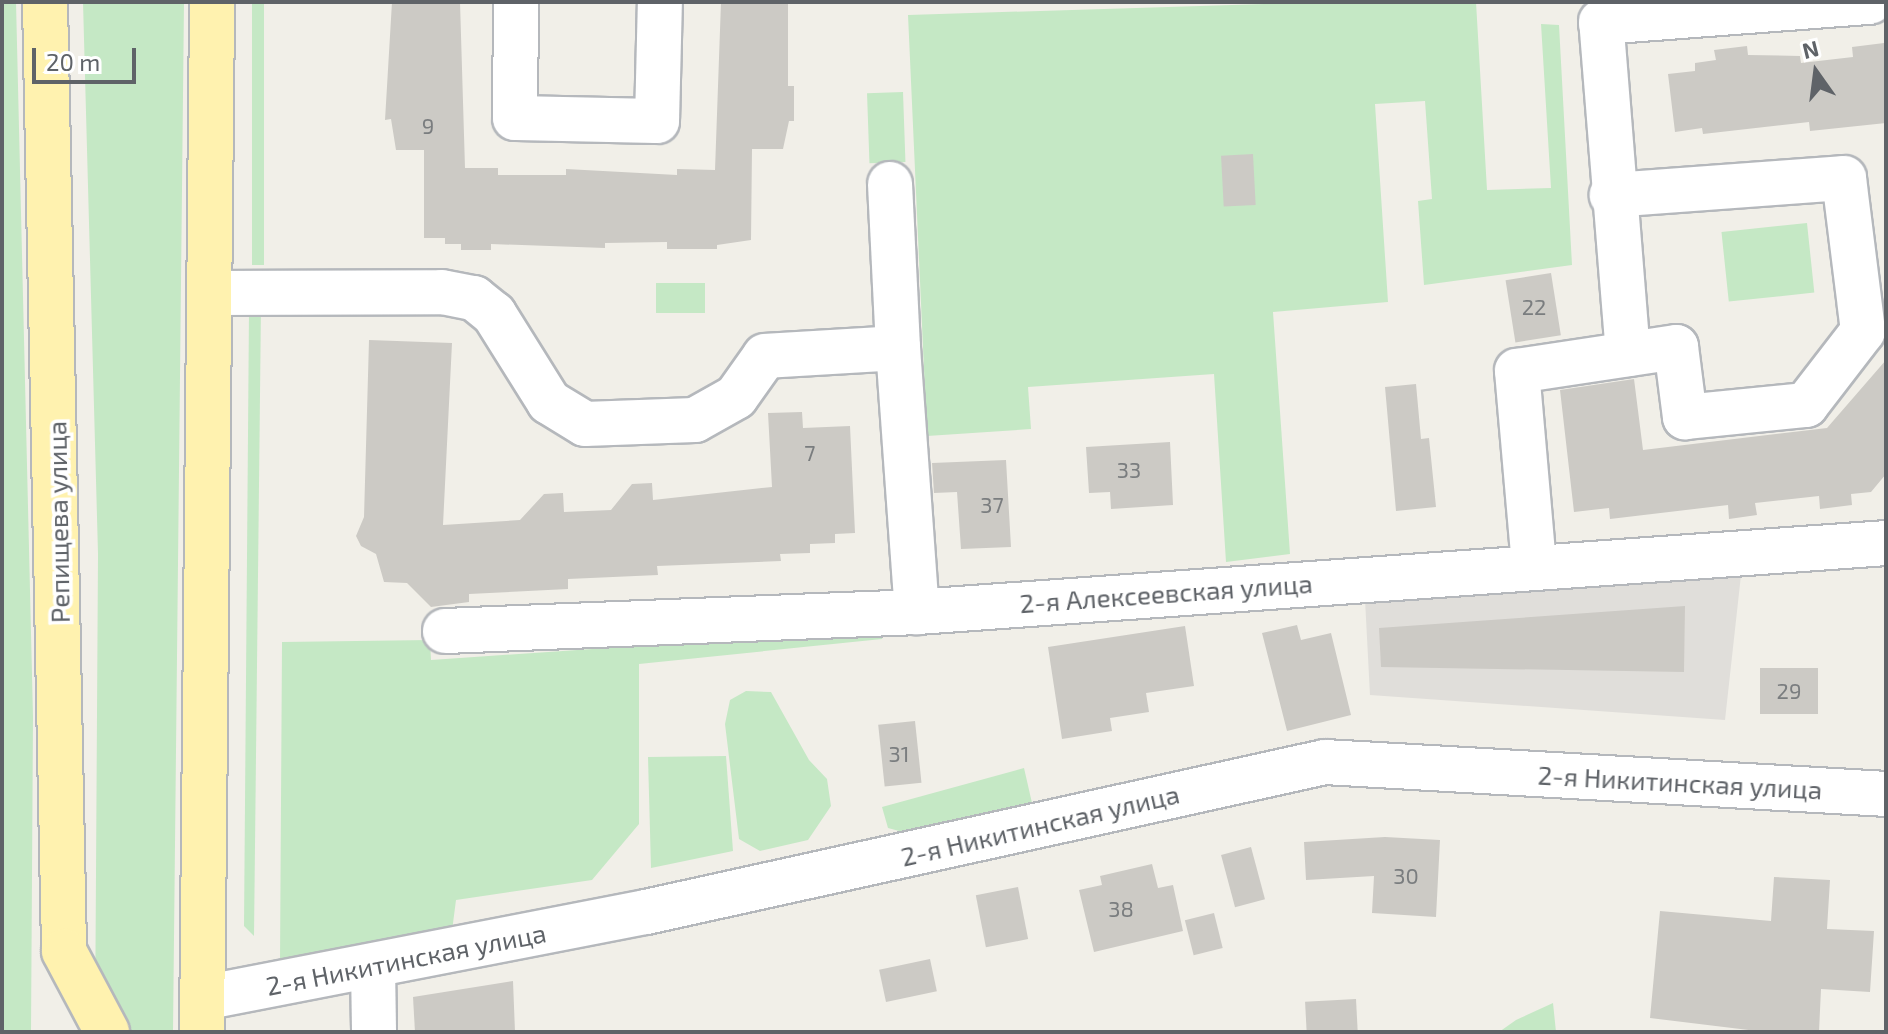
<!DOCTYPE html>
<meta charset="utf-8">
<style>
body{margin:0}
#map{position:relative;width:1888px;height:1034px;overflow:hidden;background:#f1efe8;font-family:"Exo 2",sans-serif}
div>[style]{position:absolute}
.industrial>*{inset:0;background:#e0deda}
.green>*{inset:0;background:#c5e8c5;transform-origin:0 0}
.building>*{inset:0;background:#cccac5;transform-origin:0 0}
.roads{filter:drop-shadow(2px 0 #b5b8bc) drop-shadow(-2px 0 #b5b8bc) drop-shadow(0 2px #b5b8bc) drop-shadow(0 -2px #b5b8bc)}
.minor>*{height:44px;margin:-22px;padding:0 22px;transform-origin:22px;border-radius:22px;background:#fff}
.major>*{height:44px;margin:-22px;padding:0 22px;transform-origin:22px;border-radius:22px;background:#fff2af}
span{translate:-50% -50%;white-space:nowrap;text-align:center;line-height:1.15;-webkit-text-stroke:7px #fff;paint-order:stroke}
.number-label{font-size:22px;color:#7a7d7f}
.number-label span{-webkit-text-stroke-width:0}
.street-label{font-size:26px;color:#5f6368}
.frame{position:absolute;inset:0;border:4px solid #5f6368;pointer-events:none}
.north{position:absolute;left:1776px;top:32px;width:80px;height:80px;-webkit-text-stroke:6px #fff;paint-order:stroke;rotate:346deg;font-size:22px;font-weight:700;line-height:32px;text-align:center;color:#5f6368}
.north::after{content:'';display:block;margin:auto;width:28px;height:36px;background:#5f6368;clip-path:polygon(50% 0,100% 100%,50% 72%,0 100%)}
.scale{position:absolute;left:32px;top:48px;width:104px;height:36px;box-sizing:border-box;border:4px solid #5f6368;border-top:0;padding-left:10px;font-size:24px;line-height:28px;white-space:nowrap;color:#5f6368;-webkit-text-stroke:6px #fff;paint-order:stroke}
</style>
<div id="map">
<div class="industrial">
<i style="clip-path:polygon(1741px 575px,1725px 720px,1370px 695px,1365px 599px)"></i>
</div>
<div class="green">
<i style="clip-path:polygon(4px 2px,16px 2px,33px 717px,31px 1032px,2px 1032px)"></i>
<i style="clip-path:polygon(83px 2px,184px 2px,173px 1032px,95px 1032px,98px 554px)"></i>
<i style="left:252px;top:2px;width:12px;height:263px"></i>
<i style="clip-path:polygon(1330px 2px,1476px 2px,1487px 190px,1551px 188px,1541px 24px,1559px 25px,1572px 265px,1424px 285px,1418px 201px,1432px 199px,1425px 101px,1375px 104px,1388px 302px,1273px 312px,1290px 554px,1226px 562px,1214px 374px,1028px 387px,1031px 429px,927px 436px,908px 15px)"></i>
<i style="left:903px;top:92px;width:70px;height:36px;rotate:88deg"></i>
<i style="left:1807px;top:223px;width:70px;height:86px;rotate:84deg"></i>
<i style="left:656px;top:283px;width:49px;height:30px"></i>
<i style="clip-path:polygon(261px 305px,254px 936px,244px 926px,249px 310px)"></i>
<i style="clip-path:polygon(884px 629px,882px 639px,639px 664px,639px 824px,592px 880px,456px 900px,452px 931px,280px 961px,282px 642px,430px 640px,431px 660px)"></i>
<i style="clip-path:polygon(746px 691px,771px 692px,809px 760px,827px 779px,831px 806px,808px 840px,760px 851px,739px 839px,725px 724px,730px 700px)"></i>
<i style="clip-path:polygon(726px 756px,733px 851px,651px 868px,648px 757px)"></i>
<i style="clip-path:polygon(1024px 768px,1032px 803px,918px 836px,888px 828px,882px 807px)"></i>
<i style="clip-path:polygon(1553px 1003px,1556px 1032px,1499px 1032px,1516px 1020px)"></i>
</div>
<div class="building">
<i style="clip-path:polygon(392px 2px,460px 2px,465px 168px,498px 168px,498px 175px,566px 175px,566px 169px,677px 175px,677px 169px,715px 170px,721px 2px,788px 2px,788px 86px,794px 86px,794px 121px,789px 121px,783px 149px,752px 149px,751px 240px,717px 245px,717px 249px,667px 249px,667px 242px,605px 243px,605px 248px,491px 244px,491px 250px,461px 250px,461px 244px,445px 244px,445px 238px,424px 238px,424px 150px,396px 150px,391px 119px,385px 120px)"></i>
<i style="clip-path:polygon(1884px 43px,1886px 123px,1810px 131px,1809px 122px,1703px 134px,1702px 128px,1675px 132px,1668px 74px,1695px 71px,1695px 63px,1716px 60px,1714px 50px,1747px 46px,1748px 55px,1800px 56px,1801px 63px,1853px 57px,1852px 47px)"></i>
<i style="left:1253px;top:154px;width:51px;height:32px;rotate:87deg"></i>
<i style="left:1551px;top:273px;width:63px;height:46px;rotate:81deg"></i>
<i style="clip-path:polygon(369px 340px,452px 343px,443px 525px,520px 520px,544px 494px,563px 493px,564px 512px,611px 510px,632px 484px,652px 483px,653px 500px,772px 487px,768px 413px,802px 412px,803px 428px,850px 426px,855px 533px,835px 534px,835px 543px,810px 544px,810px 553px,780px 554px,781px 561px,657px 566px,658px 575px,568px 579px,568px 589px,469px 594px,469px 602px,431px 607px,407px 583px,384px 582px,376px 554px,361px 546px,356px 536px,364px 517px)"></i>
<i style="clip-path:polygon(1886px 360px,1886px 474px,1871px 492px,1851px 494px,1852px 505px,1820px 509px,1819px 496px,1755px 503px,1757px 515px,1729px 519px,1728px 505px,1610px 519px,1609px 508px,1574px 512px,1560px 390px,1634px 379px,1643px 450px,1827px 428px)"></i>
<i style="clip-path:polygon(1416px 384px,1421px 439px,1429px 438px,1436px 507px,1396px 511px,1385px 387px)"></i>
<i style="clip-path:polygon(1170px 442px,1173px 505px,1111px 509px,1110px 492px,1089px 493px,1086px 447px)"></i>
<i style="clip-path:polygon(1006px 460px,1011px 547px,961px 549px,957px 492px,934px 493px,932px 463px)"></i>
<i style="clip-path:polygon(1685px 606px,1684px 672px,1381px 667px,1379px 628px)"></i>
<i style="clip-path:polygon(1297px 625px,1301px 640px,1331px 633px,1351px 715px,1287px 731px,1262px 633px)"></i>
<i style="clip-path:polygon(1185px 626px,1194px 686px,1146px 693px,1149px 712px,1110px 718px,1112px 731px,1062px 739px,1048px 647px)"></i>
<i style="left:1760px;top:668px;width:58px;height:46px"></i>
<i style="left:915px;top:721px;width:62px;height:37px;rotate:84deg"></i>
<i style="clip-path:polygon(1385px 837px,1440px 840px,1436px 917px,1372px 913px,1374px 876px,1306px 880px,1304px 842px)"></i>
<i style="left:1251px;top:847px;width:54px;height:31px;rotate:75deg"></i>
<i style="clip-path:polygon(1152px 864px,1158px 888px,1173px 885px,1183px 931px,1094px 952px,1079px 890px,1102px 885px,1100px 876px)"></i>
<i style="clip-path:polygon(1774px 877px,1830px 880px,1827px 929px,1874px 931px,1870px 992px,1821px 989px,1819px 1032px,1765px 1032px,1650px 1018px,1660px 911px,1771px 921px)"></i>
<i style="left:1018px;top:887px;width:53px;height:43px;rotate:79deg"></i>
<i style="left:1214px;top:913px;width:36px;height:30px;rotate:76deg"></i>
<i style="left:930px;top:959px;width:33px;height:52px;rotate:78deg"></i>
<i style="clip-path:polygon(513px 981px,515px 1032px,415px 1032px,413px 997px)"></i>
<i style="left:1356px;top:999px;width:33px;height:51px;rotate:87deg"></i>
</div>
<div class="roads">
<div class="minor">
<i style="left:516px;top:2px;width:116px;rotate:90.5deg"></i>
<i style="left:515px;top:118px;width:142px;rotate:1.2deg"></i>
<i style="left:657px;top:121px;width:119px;rotate:-88.6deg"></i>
<i style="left:890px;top:184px;width:164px;rotate:87.2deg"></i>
<i style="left:210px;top:293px;width:232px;rotate:-0.2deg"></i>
<i style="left:442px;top:292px;width:33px;rotate:11deg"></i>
<i style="left:474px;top:298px;width:26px;rotate:39deg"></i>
<i style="left:494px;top:314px;width:104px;rotate:58deg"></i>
<i style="left:549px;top:402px;width:42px;rotate:31.4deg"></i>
<i style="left:585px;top:424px;width:110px;rotate:-2.1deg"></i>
<i style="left:695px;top:420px;width:47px;rotate:-29.3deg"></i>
<i style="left:736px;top:397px;width:50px;rotate:-54.7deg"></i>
<i style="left:765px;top:356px;width:133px;rotate:-3.4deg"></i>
<i style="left:898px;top:348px;width:265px;rotate:85.9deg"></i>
<i style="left:1628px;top:354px;width:333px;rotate:-94.6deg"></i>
<i style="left:1601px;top:22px;width:270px;rotate:-4.3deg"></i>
<i style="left:1534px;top:565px;width:195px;rotate:-95deg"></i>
<i style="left:1517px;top:371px;width:161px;rotate:-8.6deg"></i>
<i style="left:1676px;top:347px;width:71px;rotate:82.7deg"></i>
<i style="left:1685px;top:417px;width:122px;rotate:-5.7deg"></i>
<i style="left:1806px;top:405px;width:93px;rotate:-52.4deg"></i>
<i style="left:1863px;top:331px;width:154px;rotate:-97.1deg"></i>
<i style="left:1844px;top:178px;width:233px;rotate:175.8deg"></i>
<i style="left:445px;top:631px;width:472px;rotate:-2.3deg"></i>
<i style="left:917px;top:612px;width:971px;rotate:-4.07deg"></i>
<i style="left:373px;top:966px;width:66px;rotate:89.1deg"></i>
<i style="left:203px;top:998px;width:451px;rotate:-11deg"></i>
<i style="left:646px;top:912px;width:695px;rotate:-12.46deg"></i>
<i style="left:1325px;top:762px;width:562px;rotate:3.26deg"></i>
</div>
<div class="major">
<i style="left:45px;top:2px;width:949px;rotate:88.85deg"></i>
<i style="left:64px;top:951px;width:92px;rotate:62deg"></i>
<i style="left:202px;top:1032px;width:1030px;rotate:-89.44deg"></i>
</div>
</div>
<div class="number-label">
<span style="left:428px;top:126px">9</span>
<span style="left:1534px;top:307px">22</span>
<span style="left:810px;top:453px">7</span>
<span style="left:1129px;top:470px">33</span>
<span style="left:992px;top:505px">37</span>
<span style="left:1789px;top:691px">29</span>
<span style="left:899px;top:754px">31</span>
<span style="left:1406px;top:876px">30</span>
<span style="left:1121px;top:909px">38</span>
</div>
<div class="street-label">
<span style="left:58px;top:522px;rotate:-91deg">Репищева улица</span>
<span style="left:1166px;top:593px;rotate:-4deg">2-я Алексеевская улица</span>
<span style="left:1680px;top:782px;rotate:3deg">2-я Никитинская улица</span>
<span style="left:1040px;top:825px;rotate:-13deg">2-я Никитинская улица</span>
<span style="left:406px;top:959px;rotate:-11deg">2-я Никитинская улица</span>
</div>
<div class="frame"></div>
<div class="north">N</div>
<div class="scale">20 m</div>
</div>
